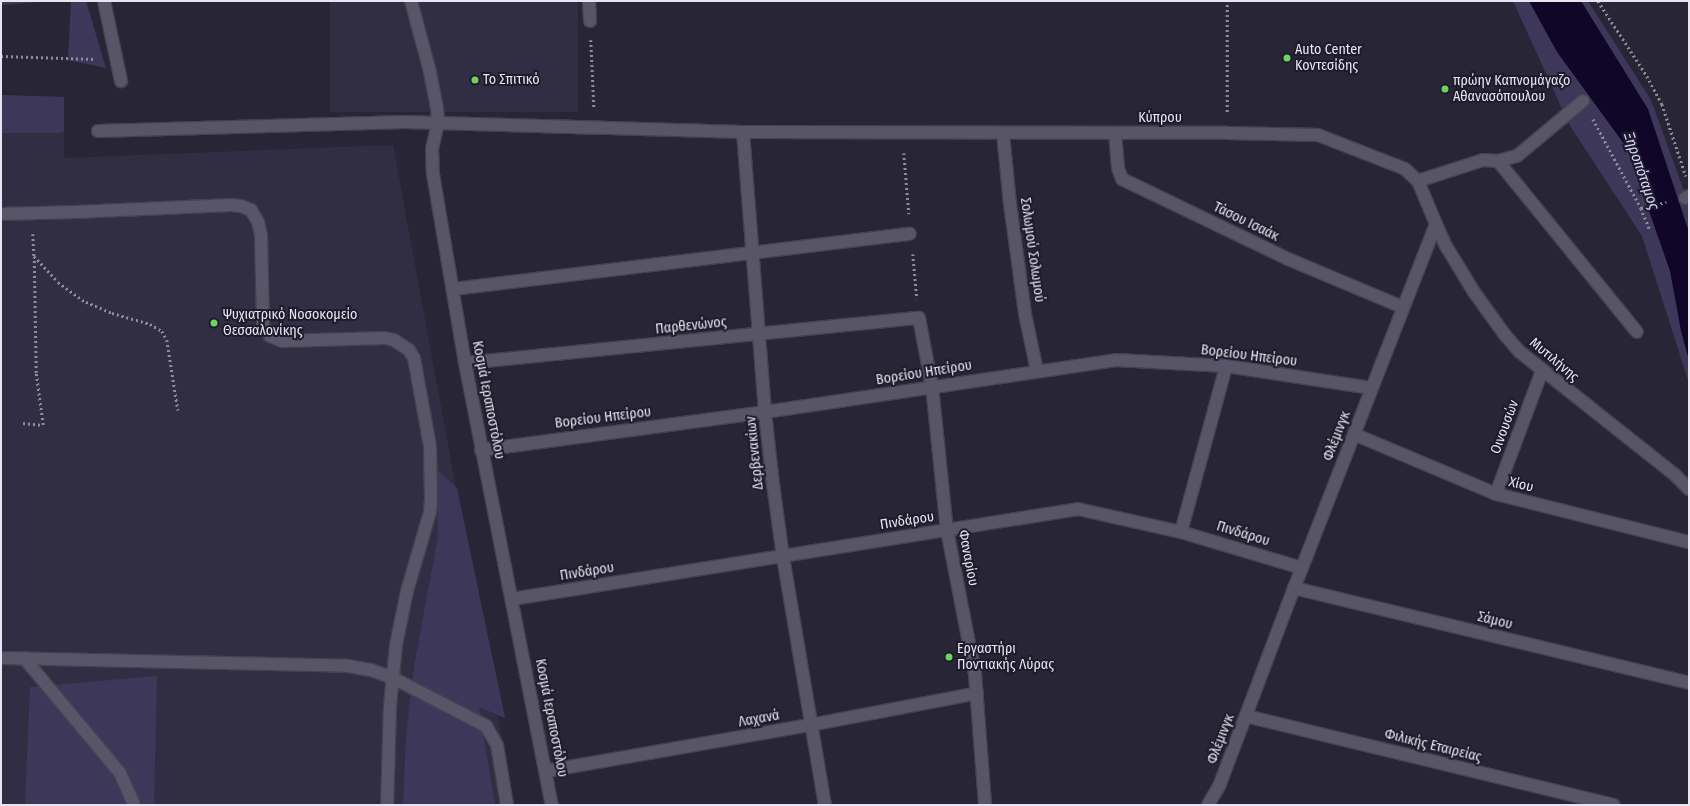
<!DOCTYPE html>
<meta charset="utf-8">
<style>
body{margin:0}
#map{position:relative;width:1690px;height:806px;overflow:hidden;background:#282636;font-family:"Fira Sans Condensed",sans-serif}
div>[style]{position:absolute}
.built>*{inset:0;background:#312e44;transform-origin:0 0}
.green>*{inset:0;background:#3d385a}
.water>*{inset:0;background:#0f0628}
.path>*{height:2.5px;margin-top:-1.25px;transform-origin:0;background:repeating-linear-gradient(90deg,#8e8d9a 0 2px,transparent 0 5px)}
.roads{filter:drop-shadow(1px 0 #444250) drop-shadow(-1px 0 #444250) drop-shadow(0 1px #444250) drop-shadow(0 -1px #444250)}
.minor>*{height:12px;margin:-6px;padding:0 6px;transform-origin:6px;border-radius:6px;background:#575567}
.dots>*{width:11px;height:11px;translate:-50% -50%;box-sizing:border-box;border:2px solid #1e1c2c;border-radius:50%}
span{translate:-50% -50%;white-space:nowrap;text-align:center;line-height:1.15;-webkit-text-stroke:4px #1e1c2c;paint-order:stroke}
.poi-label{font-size:14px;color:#e6e5f0}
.left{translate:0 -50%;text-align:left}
.street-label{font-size:14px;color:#e6e5f0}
.water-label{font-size:15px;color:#d8d3fd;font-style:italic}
.frame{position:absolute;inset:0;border:2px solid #e6e5f0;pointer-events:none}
</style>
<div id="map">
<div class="built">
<i style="left:330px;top:1px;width:248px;height:111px"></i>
<i style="clip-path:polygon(1px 95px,64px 97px,64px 158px,393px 145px,514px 805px,1px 805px)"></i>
</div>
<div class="green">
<i style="clip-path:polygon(1px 1px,50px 1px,1px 5px)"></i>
<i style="clip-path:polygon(71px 1px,86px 1px,106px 68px,68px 60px)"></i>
<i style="clip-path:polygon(1513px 1px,1588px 1px,1651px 100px,1689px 205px,1689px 383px,1642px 236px,1569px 124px)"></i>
<i style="clip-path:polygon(1px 95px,64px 97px,64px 131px,60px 133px,1px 133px)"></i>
<i style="clip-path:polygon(437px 470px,457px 488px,505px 718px,479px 707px,495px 805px,403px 805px,406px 737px,414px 667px,438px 536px)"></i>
<i style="clip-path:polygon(157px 676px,154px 805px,25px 805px,30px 687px)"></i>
</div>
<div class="water">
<i style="clip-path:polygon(1529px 1px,1581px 1px,1648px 109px,1689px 232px,1689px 360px,1681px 331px,1670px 271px,1627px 148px,1557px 52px)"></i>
</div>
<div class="path">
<i style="left:1598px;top:1px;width:90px;rotate:56.8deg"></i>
<i style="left:1647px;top:76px;width:32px;rotate:62deg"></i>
<i style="left:1662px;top:104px;width:76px;rotate:71.6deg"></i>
<i style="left:591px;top:40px;width:67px;rotate:87.4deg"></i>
<i style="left:1px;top:56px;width:95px;rotate:1.8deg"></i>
<i style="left:1227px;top:112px;width:111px;rotate:-90deg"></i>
<i style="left:1593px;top:119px;width:101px;rotate:61.7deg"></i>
<i style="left:1641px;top:208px;width:22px;rotate:68deg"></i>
<i style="left:904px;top:153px;width:61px;rotate:85.3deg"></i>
<i style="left:1641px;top:208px;width:26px;rotate:-13deg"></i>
<i style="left:33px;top:234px;width:22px;rotate:87deg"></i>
<i style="left:34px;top:256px;width:35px;rotate:47deg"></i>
<i style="left:58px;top:282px;width:34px;rotate:36deg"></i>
<i style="left:86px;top:302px;width:28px;rotate:23deg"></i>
<i style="left:112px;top:313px;width:40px;rotate:16deg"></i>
<i style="left:150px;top:324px;width:14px;rotate:30deg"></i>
<i style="left:162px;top:331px;width:10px;rotate:61deg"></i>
<i style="left:167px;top:340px;width:71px;rotate:81.1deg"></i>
<i style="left:913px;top:254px;width:45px;rotate:84.9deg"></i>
<i style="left:23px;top:423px;width:20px;rotate:6deg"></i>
<i style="left:43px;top:425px;width:52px;rotate:-97.7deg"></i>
<i style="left:36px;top:373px;width:116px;rotate:-91deg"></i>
</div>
<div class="roads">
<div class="minor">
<i style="left:104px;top:1px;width:82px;rotate:78deg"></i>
<i style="left:411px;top:1px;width:73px;rotate:75deg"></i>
<i style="left:430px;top:72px;width:37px;rotate:79deg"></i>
<i style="left:437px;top:108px;width:15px;rotate:86deg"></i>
<i style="left:438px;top:123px;width:26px;rotate:103deg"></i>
<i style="left:432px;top:148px;width:26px;rotate:88deg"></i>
<i style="left:433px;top:174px;width:192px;rotate:80.4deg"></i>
<i style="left:465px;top:363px;width:450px;rotate:78.9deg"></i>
<i style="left:589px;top:1px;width:20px;rotate:87deg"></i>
<i style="left:98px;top:131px;width:307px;rotate:-1.7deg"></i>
<i style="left:405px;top:122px;width:338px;rotate:1.7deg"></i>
<i style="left:743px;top:132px;width:484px;rotate:0.1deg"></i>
<i style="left:1227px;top:133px;width:91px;rotate:1.3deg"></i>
<i style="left:1318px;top:135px;width:93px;rotate:21.3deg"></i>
<i style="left:1405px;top:169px;width:18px;rotate:43deg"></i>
<i style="left:1418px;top:181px;width:47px;rotate:67.3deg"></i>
<i style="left:1436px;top:224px;width:391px;rotate:111.3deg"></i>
<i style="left:1294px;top:588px;width:212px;rotate:110.7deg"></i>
<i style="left:1219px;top:786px;width:22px;rotate:120deg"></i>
<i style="left:743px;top:132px;width:281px;rotate:85.5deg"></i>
<i style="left:765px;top:412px;width:72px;rotate:83.7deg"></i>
<i style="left:773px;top:484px;width:74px;rotate:82.2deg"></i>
<i style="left:783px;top:557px;width:252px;rotate:80.4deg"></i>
<i style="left:1003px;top:133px;width:71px;rotate:84.4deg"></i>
<i style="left:1010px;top:204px;width:111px;rotate:82.2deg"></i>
<i style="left:1025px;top:314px;width:58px;rotate:78.1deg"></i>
<i style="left:1115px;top:133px;width:35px;rotate:85deg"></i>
<i style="left:1118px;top:168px;width:12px;rotate:70deg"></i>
<i style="left:1122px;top:179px;width:184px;rotate:25.7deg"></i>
<i style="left:1288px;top:259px;width:124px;rotate:22.8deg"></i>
<i style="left:1498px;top:161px;width:220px;rotate:50.9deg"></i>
<i style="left:1418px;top:181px;width:68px;rotate:-17.9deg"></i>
<i style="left:1483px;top:160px;width:15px;rotate:4deg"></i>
<i style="left:1498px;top:161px;width:20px;rotate:-15deg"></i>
<i style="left:1517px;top:156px;width:86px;rotate:-39.8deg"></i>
<i style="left:1685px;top:198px;width:4px;rotate:-27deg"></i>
<i style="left:1px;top:214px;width:75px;rotate:-1.5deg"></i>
<i style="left:76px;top:212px;width:155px;rotate:-2.6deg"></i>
<i style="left:231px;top:205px;width:10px;rotate:6deg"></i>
<i style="left:241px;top:206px;width:11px;rotate:22deg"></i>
<i style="left:251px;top:210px;width:14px;rotate:60deg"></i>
<i style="left:258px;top:222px;width:13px;rotate:77deg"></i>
<i style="left:261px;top:235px;width:91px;rotate:88.7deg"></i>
<i style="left:263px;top:326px;width:12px;rotate:55deg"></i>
<i style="left:270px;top:336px;width:13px;rotate:23deg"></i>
<i style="left:282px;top:341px;width:103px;rotate:-1.7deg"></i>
<i style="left:385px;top:338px;width:9px;rotate:13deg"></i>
<i style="left:394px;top:340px;width:18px;rotate:34deg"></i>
<i style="left:409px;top:350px;width:9px;rotate:58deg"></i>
<i style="left:414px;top:358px;width:89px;rotate:79.7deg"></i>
<i style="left:430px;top:446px;width:52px;rotate:88.9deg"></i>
<i style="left:431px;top:498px;width:14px;rotate:94deg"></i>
<i style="left:430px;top:512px;width:82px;rotate:106.2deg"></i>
<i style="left:407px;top:591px;width:55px;rotate:101.5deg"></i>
<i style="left:396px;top:645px;width:61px;rotate:95.6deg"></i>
<i style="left:390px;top:706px;width:99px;rotate:91.7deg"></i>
<i style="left:1436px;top:224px;width:24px;rotate:66deg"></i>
<i style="left:1446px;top:246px;width:54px;rotate:58.7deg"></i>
<i style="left:1474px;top:292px;width:53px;rotate:54.2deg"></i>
<i style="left:1505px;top:335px;width:23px;rotate:49deg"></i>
<i style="left:1520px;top:352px;width:198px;rotate:38.4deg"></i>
<i style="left:1675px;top:475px;width:20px;rotate:45deg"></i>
<i style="left:453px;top:289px;width:460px;rotate:-6.9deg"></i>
<i style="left:465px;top:363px;width:456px;rotate:-5.7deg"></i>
<i style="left:919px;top:318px;width:69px;rotate:79.2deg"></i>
<i style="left:932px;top:386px;width:145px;rotate:84.1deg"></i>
<i style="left:947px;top:530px;width:147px;rotate:79deg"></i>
<i style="left:975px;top:674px;width:131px;rotate:85.6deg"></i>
<i style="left:1354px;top:434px;width:154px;rotate:22.9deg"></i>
<i style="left:1496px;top:494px;width:199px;rotate:14deg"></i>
<i style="left:481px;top:450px;width:287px;rotate:-7.6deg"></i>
<i style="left:765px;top:412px;width:355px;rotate:-8.4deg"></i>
<i style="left:1116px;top:360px;width:110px;rotate:3.1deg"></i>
<i style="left:1226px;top:366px;width:147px;rotate:8.6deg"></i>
<i style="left:1496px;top:494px;width:131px;rotate:-69.5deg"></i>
<i style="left:1181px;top:532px;width:172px;rotate:-74.8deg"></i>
<i style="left:1294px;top:588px;width:406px;rotate:13.5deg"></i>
<i style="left:512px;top:599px;width:573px;rotate:-9.03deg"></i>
<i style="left:1078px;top:509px;width:106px;rotate:12.6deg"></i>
<i style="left:1181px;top:532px;width:126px;rotate:16.6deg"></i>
<i style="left:1px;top:658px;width:347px;rotate:1.3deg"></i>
<i style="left:348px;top:666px;width:23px;rotate:10deg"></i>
<i style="left:371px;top:670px;width:23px;rotate:20deg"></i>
<i style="left:393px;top:678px;width:105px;rotate:27.3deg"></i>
<i style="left:486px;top:726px;width:22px;rotate:60deg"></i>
<i style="left:497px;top:745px;width:61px;rotate:80.5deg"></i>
<i style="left:24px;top:658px;width:150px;rotate:50.1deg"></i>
<i style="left:120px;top:773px;width:35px;rotate:66deg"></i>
<i style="left:1246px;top:716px;width:378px;rotate:13.6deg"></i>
<i style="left:546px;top:771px;width:268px;rotate:-9.9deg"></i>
<i style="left:810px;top:725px;width:170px;rotate:-10.8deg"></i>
</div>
</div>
<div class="dots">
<i style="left:1287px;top:58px;background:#72d25e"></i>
<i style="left:475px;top:80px;background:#72d25e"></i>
<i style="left:1445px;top:89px;background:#72d25e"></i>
<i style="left:214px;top:323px;background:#72d25e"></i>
<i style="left:949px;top:657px;background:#72d25e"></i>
</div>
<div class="poi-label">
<span class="left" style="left:1295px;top:58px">Auto Center<br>Κοντεσίδης</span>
<span class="left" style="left:483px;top:80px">Το Σπιτικό</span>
<span class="left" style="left:1453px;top:89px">πρώην Καπνομάγαζο<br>Αθανασόπουλου</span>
<span class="left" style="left:223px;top:323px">Ψυχιατρικό Νοσοκομείο<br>Θεσσαλονίκης</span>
<span class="left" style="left:957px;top:657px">Εργαστήρι<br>Ποντιακής Λύρας</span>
</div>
<div class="street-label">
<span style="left:1160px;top:118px">Κύπρου</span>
<span style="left:1246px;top:222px;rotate:26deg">Τάσου Ισαάκ</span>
<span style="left:1032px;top:250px;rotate:82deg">Σολωμού Σολωμού</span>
<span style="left:691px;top:326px;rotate:-6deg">Παρθενώνος</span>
<span style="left:1249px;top:356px;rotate:7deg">Βορείου Ηπείρου</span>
<span style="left:1554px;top:360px;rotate:40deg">Μυτιλήνης</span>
<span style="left:924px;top:373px;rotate:-9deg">Βορείου Ηπείρου</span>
<span style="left:488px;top:400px;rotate:79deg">Κοσμά Ιεραποστόλου</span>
<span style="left:603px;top:418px;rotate:-7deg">Βορείου Ηπείρου</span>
<span style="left:1505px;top:427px;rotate:-70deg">Οινουσών</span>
<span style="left:1337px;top:436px;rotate:-69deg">Φλέμινγκ</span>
<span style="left:755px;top:453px;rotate:-96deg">Δερβενακίων</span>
<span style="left:1521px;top:485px;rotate:14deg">Χίου</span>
<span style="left:907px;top:521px;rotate:-9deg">Πινδάρου</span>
<span style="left:1243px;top:534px;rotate:17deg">Πινδάρου</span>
<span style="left:968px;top:558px;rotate:79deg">Φαναρίου</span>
<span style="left:587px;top:572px;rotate:-9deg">Πινδάρου</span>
<span style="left:1495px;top:621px;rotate:14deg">Σάμου</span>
<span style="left:551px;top:718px;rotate:79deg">Κοσμά Ιεραποστόλου</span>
<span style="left:759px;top:719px;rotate:-10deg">Λαχανά</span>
<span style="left:1221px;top:739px;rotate:-69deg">Φλέμινγκ</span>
<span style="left:1433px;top:746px;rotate:14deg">Φιλικής Εταιρείας</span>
</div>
<div class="water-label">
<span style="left:1641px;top:171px;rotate:71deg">Ξηροπόταμος</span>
</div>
<div class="frame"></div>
</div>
